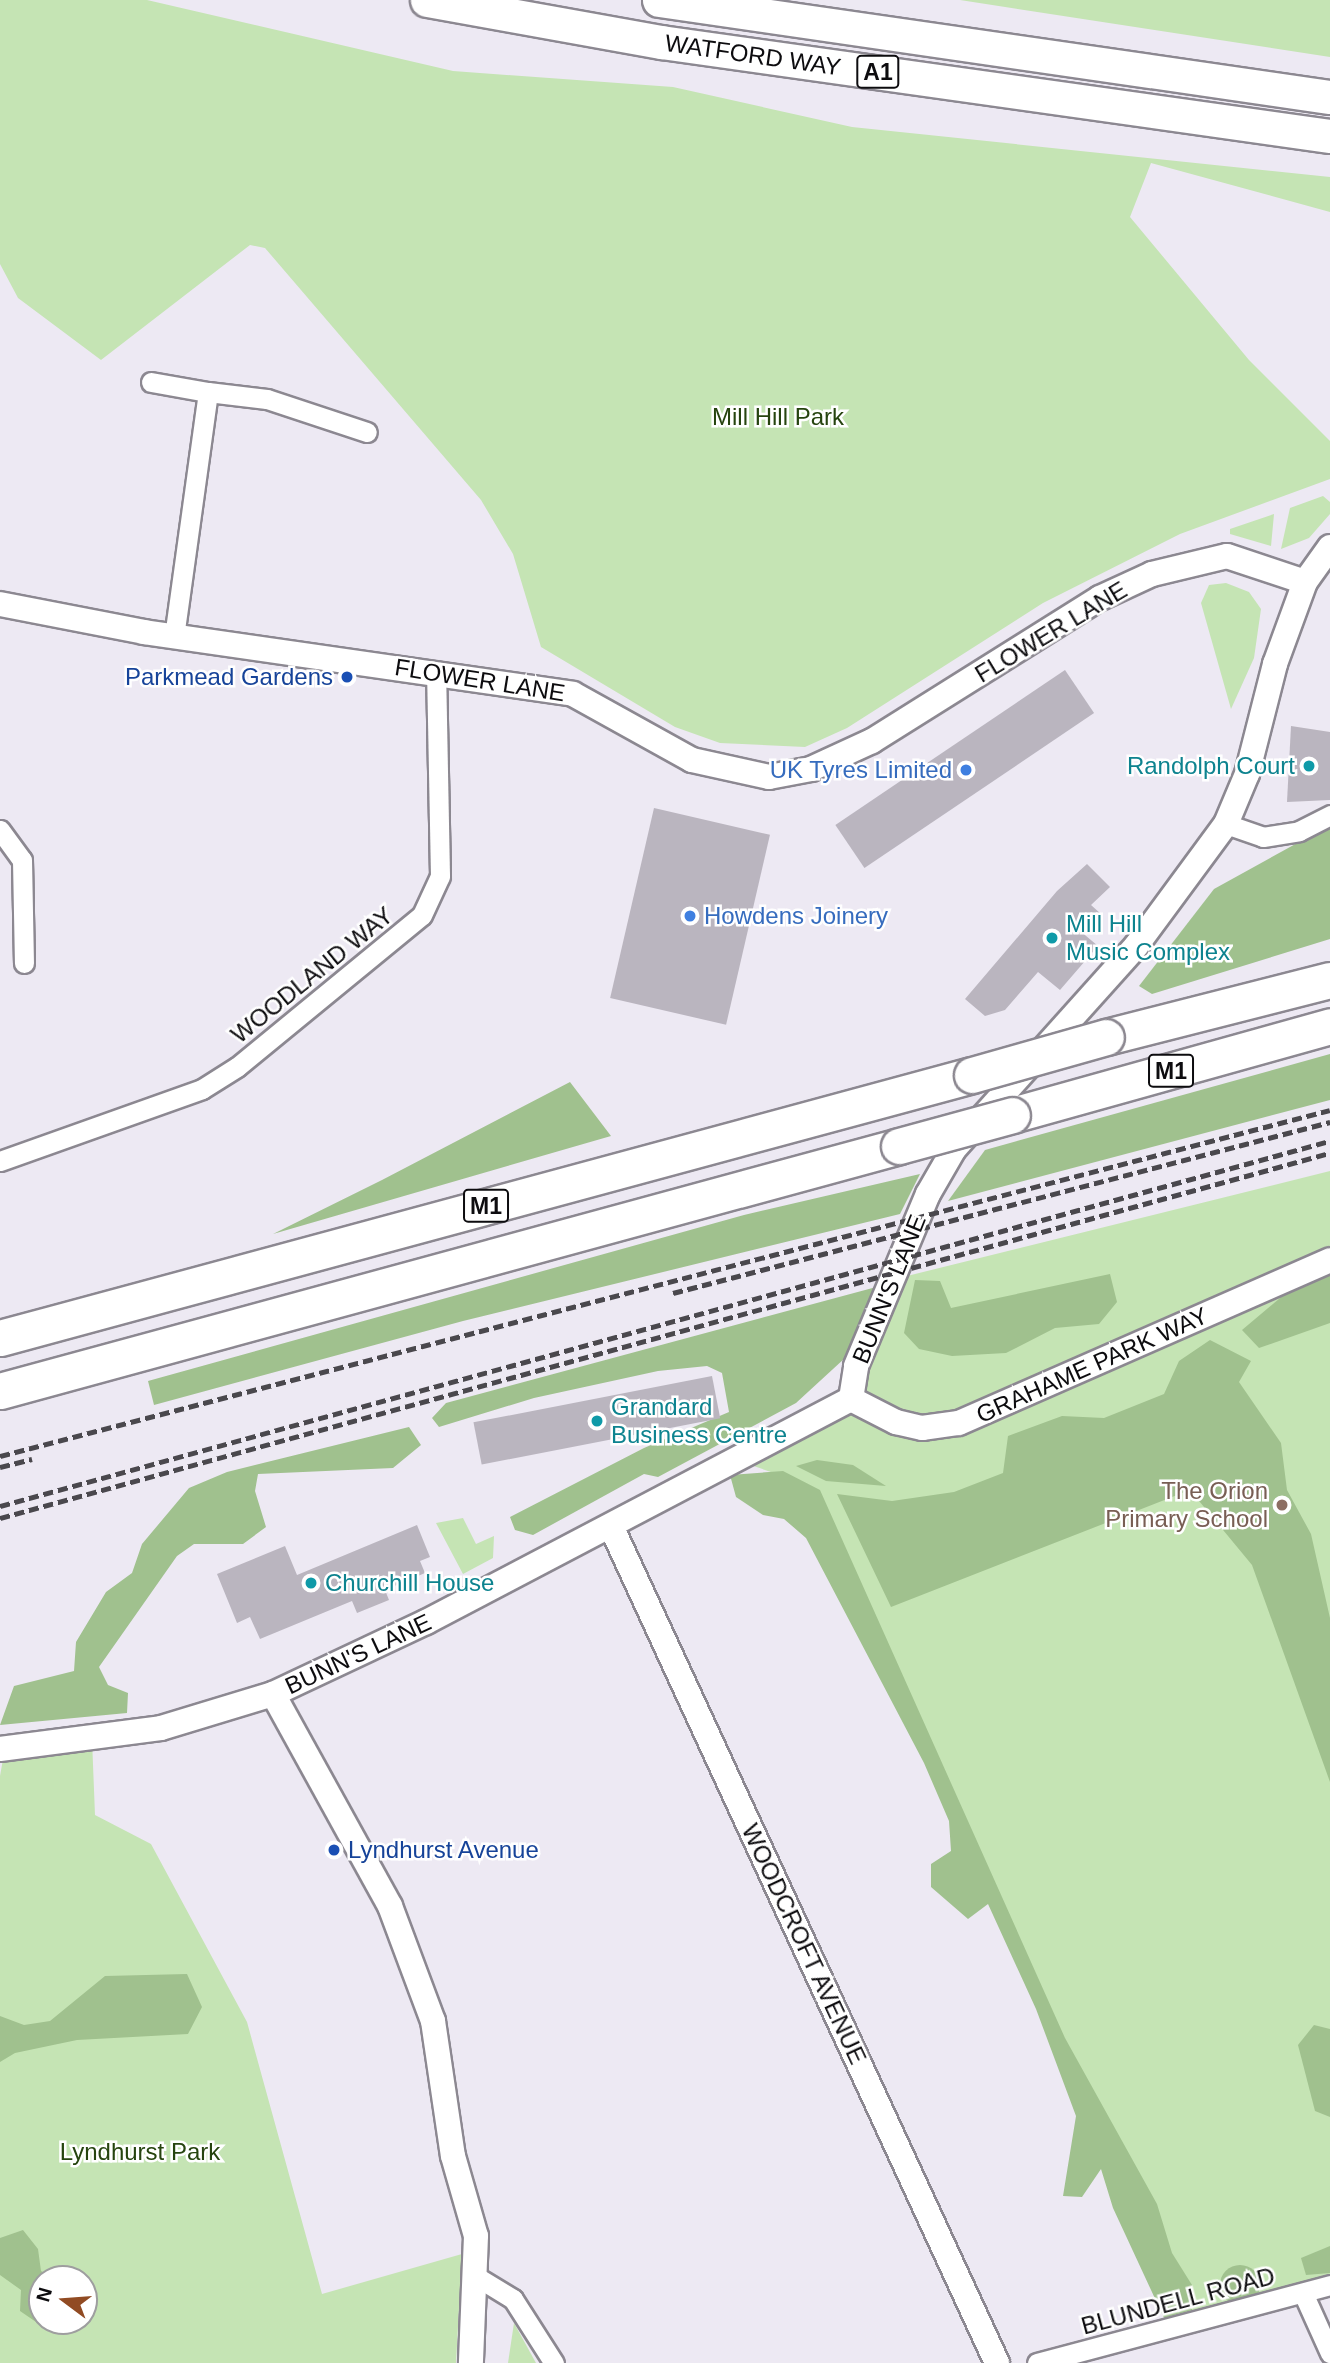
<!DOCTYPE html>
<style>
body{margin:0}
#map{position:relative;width:1330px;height:2363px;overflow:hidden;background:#ede9f3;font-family:Arial,sans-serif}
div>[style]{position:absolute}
.green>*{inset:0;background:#c5e4b4}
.forest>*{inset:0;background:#a0c18e}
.round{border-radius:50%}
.building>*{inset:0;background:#bab5bf;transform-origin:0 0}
.roads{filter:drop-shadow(2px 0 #8c8891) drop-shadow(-2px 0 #8c8891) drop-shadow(0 2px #8c8891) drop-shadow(0 -2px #8c8891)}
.minor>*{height:19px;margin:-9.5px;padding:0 9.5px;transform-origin:9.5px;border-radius:9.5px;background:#fff}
.tertiary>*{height:24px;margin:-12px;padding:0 12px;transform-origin:12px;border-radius:12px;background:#fff}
.trunk>*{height:33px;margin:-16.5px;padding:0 16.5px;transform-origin:16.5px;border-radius:16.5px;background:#fff}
.motorway>*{height:35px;margin:-17.5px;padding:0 17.5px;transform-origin:17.5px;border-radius:17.5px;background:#fff}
.rail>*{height:5px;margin-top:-2.5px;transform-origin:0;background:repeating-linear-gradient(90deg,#4a484d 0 10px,transparent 0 15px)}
.bridges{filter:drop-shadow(2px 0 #8c8891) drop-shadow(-2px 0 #8c8891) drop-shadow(0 2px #8c8891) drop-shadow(0 -2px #8c8891)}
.motorway-bridge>*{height:35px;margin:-17.5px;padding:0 17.5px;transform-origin:17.5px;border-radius:17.5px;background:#fff}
.dots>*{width:19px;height:19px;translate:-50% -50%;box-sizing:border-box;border:4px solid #fff;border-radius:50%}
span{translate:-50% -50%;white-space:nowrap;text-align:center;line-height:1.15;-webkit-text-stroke:5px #fff;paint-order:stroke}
.shield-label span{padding:2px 5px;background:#fff;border:2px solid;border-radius:5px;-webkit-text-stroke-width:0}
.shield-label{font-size:23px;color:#0d0c0f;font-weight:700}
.street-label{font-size:24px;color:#0d0c0f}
.park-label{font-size:24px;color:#26440f}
.transit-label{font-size:24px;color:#164399}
.right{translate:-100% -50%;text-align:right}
.left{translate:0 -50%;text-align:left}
.culture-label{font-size:24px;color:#0d838f}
.shop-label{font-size:24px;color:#366cbe}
.education-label{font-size:24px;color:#785e54}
.north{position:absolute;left:28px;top:2265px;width:70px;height:70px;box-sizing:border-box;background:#fff;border:2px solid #9e9e9f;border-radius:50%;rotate:286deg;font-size:19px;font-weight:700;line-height:28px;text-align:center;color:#0d0c0f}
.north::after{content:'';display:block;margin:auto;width:24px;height:32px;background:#914b23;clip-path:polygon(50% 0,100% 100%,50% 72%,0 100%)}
</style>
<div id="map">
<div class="green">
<i style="clip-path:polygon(0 0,147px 0,453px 71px,673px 87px,852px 127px,1330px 177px,1330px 212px,1151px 163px,1130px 217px,1249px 360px,1330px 441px,1330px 479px,1180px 534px,1043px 603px,847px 728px,805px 747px,720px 743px,675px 727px,541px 647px,513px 554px,481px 500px,265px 248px,250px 245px,101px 360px,18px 298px,0 264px)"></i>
<i style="clip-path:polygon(960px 0,1330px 0,1330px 57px)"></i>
<i style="clip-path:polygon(1323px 496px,1330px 502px,1330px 514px,1309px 538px,1281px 549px,1290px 508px)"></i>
<i style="clip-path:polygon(1274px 514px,1271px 546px,1230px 534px,1230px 529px)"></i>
<i style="clip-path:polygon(1226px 583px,1249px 592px,1261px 609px,1254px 658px,1231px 709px,1201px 603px,1209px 585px)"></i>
<i style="clip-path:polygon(1330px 1171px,1330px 2285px,1185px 2324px,809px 1485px,733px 1459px,851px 1399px,899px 1278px)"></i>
<i style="clip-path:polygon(463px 1518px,476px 1544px,494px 1536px,493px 1558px,463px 1574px,436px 1523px)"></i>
<i style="clip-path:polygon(evenodd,92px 1739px,95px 1815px,151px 1844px,247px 2022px,322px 2294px,462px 2254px,456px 2363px,0 2363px,0 1776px,5px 1748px,92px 1739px,42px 2279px,84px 2279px,84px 2321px,42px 2321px,42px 2279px)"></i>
<i style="clip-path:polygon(514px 2323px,536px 2363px,508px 2363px)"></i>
</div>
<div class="forest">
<i style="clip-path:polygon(1330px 825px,1330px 939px,1152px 994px,1139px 986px,1214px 889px)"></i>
<i style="clip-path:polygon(1330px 1054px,1330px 1100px,948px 1201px,985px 1150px)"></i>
<i style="clip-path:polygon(570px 1082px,611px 1136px,273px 1234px,382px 1180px)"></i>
<i style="clip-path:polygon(920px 1174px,900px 1214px,463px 1321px,154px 1405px,148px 1381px,744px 1215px)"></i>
<i style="clip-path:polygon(1110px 1274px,1117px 1302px,1099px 1324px,1055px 1328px,1006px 1353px,952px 1356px,919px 1349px,904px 1333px,915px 1280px,940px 1281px,951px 1308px)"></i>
<i style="clip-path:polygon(1330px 1274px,1330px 1323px,1259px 1348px,1242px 1330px,1293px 1287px)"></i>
<i style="clip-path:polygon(880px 1286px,845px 1358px,796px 1403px,658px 1477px,644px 1474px,533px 1535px,515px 1530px,510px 1517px,644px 1448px,729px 1412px,722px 1373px,707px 1366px,658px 1371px,534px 1398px,439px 1427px,432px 1418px,446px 1403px)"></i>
<i style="clip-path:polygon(1210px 1340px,1251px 1361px,1239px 1382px,1281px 1443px,1287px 1490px,1311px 1534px,1330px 1618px,1330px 1782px,1252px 1565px,1190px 1490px,891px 1607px,837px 1494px,892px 1501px,954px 1492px,1003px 1473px,1008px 1436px,1062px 1416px,1104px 1418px,1164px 1394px,1179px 1361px)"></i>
<i style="clip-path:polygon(409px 1427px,421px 1445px,393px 1468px,258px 1474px,255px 1491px,266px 1527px,243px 1544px,194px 1544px,177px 1556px,99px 1667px,108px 1685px,128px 1693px,127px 1713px,0 1725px,14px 1686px,74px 1671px,76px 1642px,106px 1592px,132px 1573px,142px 1544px,189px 1488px,227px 1472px)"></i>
<i style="clip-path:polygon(817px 1460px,853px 1465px,886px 1486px,826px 1481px,796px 1466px)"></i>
<i style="clip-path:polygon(783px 1471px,820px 1490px,1065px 2038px,1157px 2204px,1172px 2253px,1192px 2285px,1192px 2310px,1164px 2318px,1113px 2208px,1101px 2169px,1082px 2197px,1063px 2196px,1076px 2116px,1036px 2009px,988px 1904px,968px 1919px,931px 1887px,931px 1864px,951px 1851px,949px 1821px,924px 1763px,806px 1538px,784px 1519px,763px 1515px,736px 1497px,730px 1475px)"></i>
<i style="clip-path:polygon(187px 1974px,202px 2007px,188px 2034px,77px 2040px,15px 2053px,0 2062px,0 2016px,24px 2025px,50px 2021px,105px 1976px)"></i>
<i style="clip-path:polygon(1314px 2025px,1330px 2029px,1330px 2117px,1315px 2111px,1298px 2045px)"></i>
<i style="clip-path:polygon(23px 2230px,38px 2249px,41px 2271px,56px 2279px,42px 2279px,39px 2324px,20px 2311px,21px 2290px,0 2275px,0 2238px)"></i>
<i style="clip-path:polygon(1330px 2246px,1330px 2273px,1306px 2275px,1301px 2258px)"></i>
<i class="round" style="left:1220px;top:2265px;width:40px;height:40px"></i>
</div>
<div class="building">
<i style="left:1065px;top:670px;width:52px;height:277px;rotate:56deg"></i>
<i style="clip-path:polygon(1291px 726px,1330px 732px,1330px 800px,1287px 802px)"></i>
<i style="left:654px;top:808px;width:119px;height:195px;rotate:13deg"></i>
<i style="clip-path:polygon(1087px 864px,1110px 887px,1091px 905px,1101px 914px,1079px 930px,1098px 946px,1060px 990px,1038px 972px,1005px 1010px,985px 1016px,965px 999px,1057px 891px)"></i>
<i style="left:712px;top:1376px;width:43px;height:243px;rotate:79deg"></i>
<i style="clip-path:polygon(417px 1525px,430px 1557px,420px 1561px,425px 1573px,385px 1590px,389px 1600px,357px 1613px,352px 1601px,260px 1639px,250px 1617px,237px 1623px,217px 1574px,285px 1546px,297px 1575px)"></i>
</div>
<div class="roads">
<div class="minor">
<i style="left:151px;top:382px;width:58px;rotate:10deg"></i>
<i style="left:174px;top:637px;width:247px;rotate:-82.1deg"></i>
<i style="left:208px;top:392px;width:59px;rotate:6.8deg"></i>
<i style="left:267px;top:399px;width:105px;rotate:18.3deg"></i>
<i style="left:1226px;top:824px;width:39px;rotate:19deg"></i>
<i style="left:1263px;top:837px;width:36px;rotate:-9deg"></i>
<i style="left:1299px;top:831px;width:35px;rotate:-27deg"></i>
<i style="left:0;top:830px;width:37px;rotate:54deg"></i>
<i style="left:22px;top:860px;width:103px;rotate:88.9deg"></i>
<i style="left:0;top:1161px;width:214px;rotate:-19.6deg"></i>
<i style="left:202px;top:1089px;width:41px;rotate:-32.2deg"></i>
<i style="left:237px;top:1067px;width:239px;rotate:-39.4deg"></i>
<i style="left:422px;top:915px;width:43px;rotate:-65.2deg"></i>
<i style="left:440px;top:876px;width:204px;rotate:-91.1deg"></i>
<i style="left:477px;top:2277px;width:42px;rotate:31.4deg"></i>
<i style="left:513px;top:2299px;width:76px;rotate:57.4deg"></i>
<i style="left:1303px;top:2293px;width:66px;rotate:65.8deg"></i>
<i style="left:1037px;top:2363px;width:303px;rotate:-14.9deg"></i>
</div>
<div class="tertiary">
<i style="left:0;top:604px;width:147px;rotate:11deg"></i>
<i style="left:144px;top:632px;width:433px;rotate:8.2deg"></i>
<i style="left:573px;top:694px;width:136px;rotate:29deg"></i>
<i style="left:692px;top:760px;width:79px;rotate:12.4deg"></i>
<i style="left:769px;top:777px;width:43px;rotate:-10.8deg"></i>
<i style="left:811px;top:769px;width:67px;rotate:-24.7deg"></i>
<i style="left:872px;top:741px;width:269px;rotate:-32.1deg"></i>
<i style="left:1100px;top:598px;width:57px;rotate:-24.8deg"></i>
<i style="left:1152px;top:574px;width:77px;rotate:-13.5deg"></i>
<i style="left:1227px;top:556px;width:82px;rotate:18.4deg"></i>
<i style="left:851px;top:1399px;width:33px;rotate:-81deg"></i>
<i style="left:856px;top:1366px;width:186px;rotate:-67.3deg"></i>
<i style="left:928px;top:1194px;width:52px;rotate:-60deg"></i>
<i style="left:954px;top:1149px;width:273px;rotate:-48.1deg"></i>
<i style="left:1136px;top:946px;width:152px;rotate:-53.6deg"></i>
<i style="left:1226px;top:824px;width:54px;rotate:-67.2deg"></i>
<i style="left:1247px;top:774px;width:114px;rotate:-75.7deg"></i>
<i style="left:1275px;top:664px;width:87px;rotate:-69.9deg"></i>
<i style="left:1305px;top:582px;width:43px;rotate:-54.5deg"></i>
<i style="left:851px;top:1399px;width:51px;rotate:27.1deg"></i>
<i style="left:896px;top:1422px;width:27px;rotate:13deg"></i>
<i style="left:922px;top:1428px;width:37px;rotate:-8deg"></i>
<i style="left:959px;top:1423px;width:405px;rotate:-23.7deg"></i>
<i style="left:611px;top:1526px;width:922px;rotate:65.24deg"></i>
<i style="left:273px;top:1694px;width:242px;rotate:61.1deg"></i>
<i style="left:390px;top:1906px;width:123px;rotate:69.5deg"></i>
<i style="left:433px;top:2021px;width:136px;rotate:81.6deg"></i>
<i style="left:453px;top:2156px;width:83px;rotate:74deg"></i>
<i style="left:476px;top:2236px;width:127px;rotate:92.3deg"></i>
<i style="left:0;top:1749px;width:162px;rotate:-7.4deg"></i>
<i style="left:161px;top:1728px;width:117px;rotate:-16.9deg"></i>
<i style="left:273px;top:1694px;width:169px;rotate:-25.2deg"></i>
<i style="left:426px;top:1622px;width:480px;rotate:-27.7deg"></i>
</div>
<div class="trunk">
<i style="left:427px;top:0;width:238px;rotate:10.2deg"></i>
<i style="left:661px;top:42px;width:676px;rotate:8deg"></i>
<i style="left:659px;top:0;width:678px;rotate:8.23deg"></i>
</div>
<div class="motorway">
<i style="left:1106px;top:1037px;width:231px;rotate:-14.3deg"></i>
<i style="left:1012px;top:1115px;width:330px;rotate:-15.6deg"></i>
<i style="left:0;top:1338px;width:1007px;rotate:-15.14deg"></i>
<i style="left:0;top:1391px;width:932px;rotate:-15.24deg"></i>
</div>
</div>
<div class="rail">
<i style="left:673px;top:1293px;width:679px;rotate:-14.59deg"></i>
<i style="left:0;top:1456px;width:1374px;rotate:-14.58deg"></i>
<i style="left:0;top:1467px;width:33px;rotate:-14deg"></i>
<i style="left:0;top:1506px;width:1379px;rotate:-15.35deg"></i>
<i style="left:0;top:1518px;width:1379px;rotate:-15.35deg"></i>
</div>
<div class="bridges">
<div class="motorway-bridge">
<i style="left:972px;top:1075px;width:139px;rotate:-15.8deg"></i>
<i style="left:899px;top:1146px;width:117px;rotate:-15.3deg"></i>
</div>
</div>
<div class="dots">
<i style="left:347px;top:677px;background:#1a4fb4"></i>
<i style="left:1309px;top:766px;background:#0f9aa8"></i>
<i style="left:966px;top:770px;background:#3f7fe0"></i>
<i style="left:690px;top:916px;background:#3f7fe0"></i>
<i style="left:1052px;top:938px;background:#0f9aa8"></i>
<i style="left:597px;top:1421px;background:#0f9aa8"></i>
<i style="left:1282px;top:1505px;background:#8d6e63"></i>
<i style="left:311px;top:1583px;background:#0f9aa8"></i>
<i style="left:334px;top:1850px;background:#1a4fb4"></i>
</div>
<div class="shield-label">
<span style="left:878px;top:72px">A1</span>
<span style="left:1171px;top:1071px">M1</span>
<span style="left:486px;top:1206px">M1</span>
</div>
<div class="street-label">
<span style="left:753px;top:55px;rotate:8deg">WATFORD WAY</span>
<span style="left:1051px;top:632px;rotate:-31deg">FLOWER LANE</span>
<span style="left:480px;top:680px;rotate:9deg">FLOWER LANE</span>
<span style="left:312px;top:975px;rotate:-39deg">WOODLAND WAY</span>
<span style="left:889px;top:1289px;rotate:-68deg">BUNN'S LANE</span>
<span style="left:1092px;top:1365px;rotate:-24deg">GRAHAME PARK WAY</span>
<span style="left:358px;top:1654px;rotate:-25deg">BUNN'S LANE</span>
<span style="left:804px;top:1944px;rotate:65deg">WOODCROFT AVENUE</span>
<span style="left:1178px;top:2301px;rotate:-15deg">BLUNDELL ROAD</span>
</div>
<div class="park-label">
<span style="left:778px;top:417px">Mill Hill Park</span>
<span style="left:140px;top:2152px">Lyndhurst Park</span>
</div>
<div class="transit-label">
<span class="right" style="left:333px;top:677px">Parkmead Gardens</span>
<span class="left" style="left:348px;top:1850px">Lyndhurst Avenue</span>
</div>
<div class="culture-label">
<span class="right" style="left:1295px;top:766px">Randolph Court</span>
<span class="left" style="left:1066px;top:938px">Mill Hill<br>Music Complex</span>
<span class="left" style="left:611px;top:1421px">Grandard<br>Business Centre</span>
<span class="left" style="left:325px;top:1583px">Churchill House</span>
</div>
<div class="shop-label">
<span class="right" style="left:952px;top:770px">UK Tyres Limited</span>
<span class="left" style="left:704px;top:916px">Howdens Joinery</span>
</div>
<div class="education-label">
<span class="right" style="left:1268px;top:1505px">The Orion<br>Primary School</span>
</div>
<div class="north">N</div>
</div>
